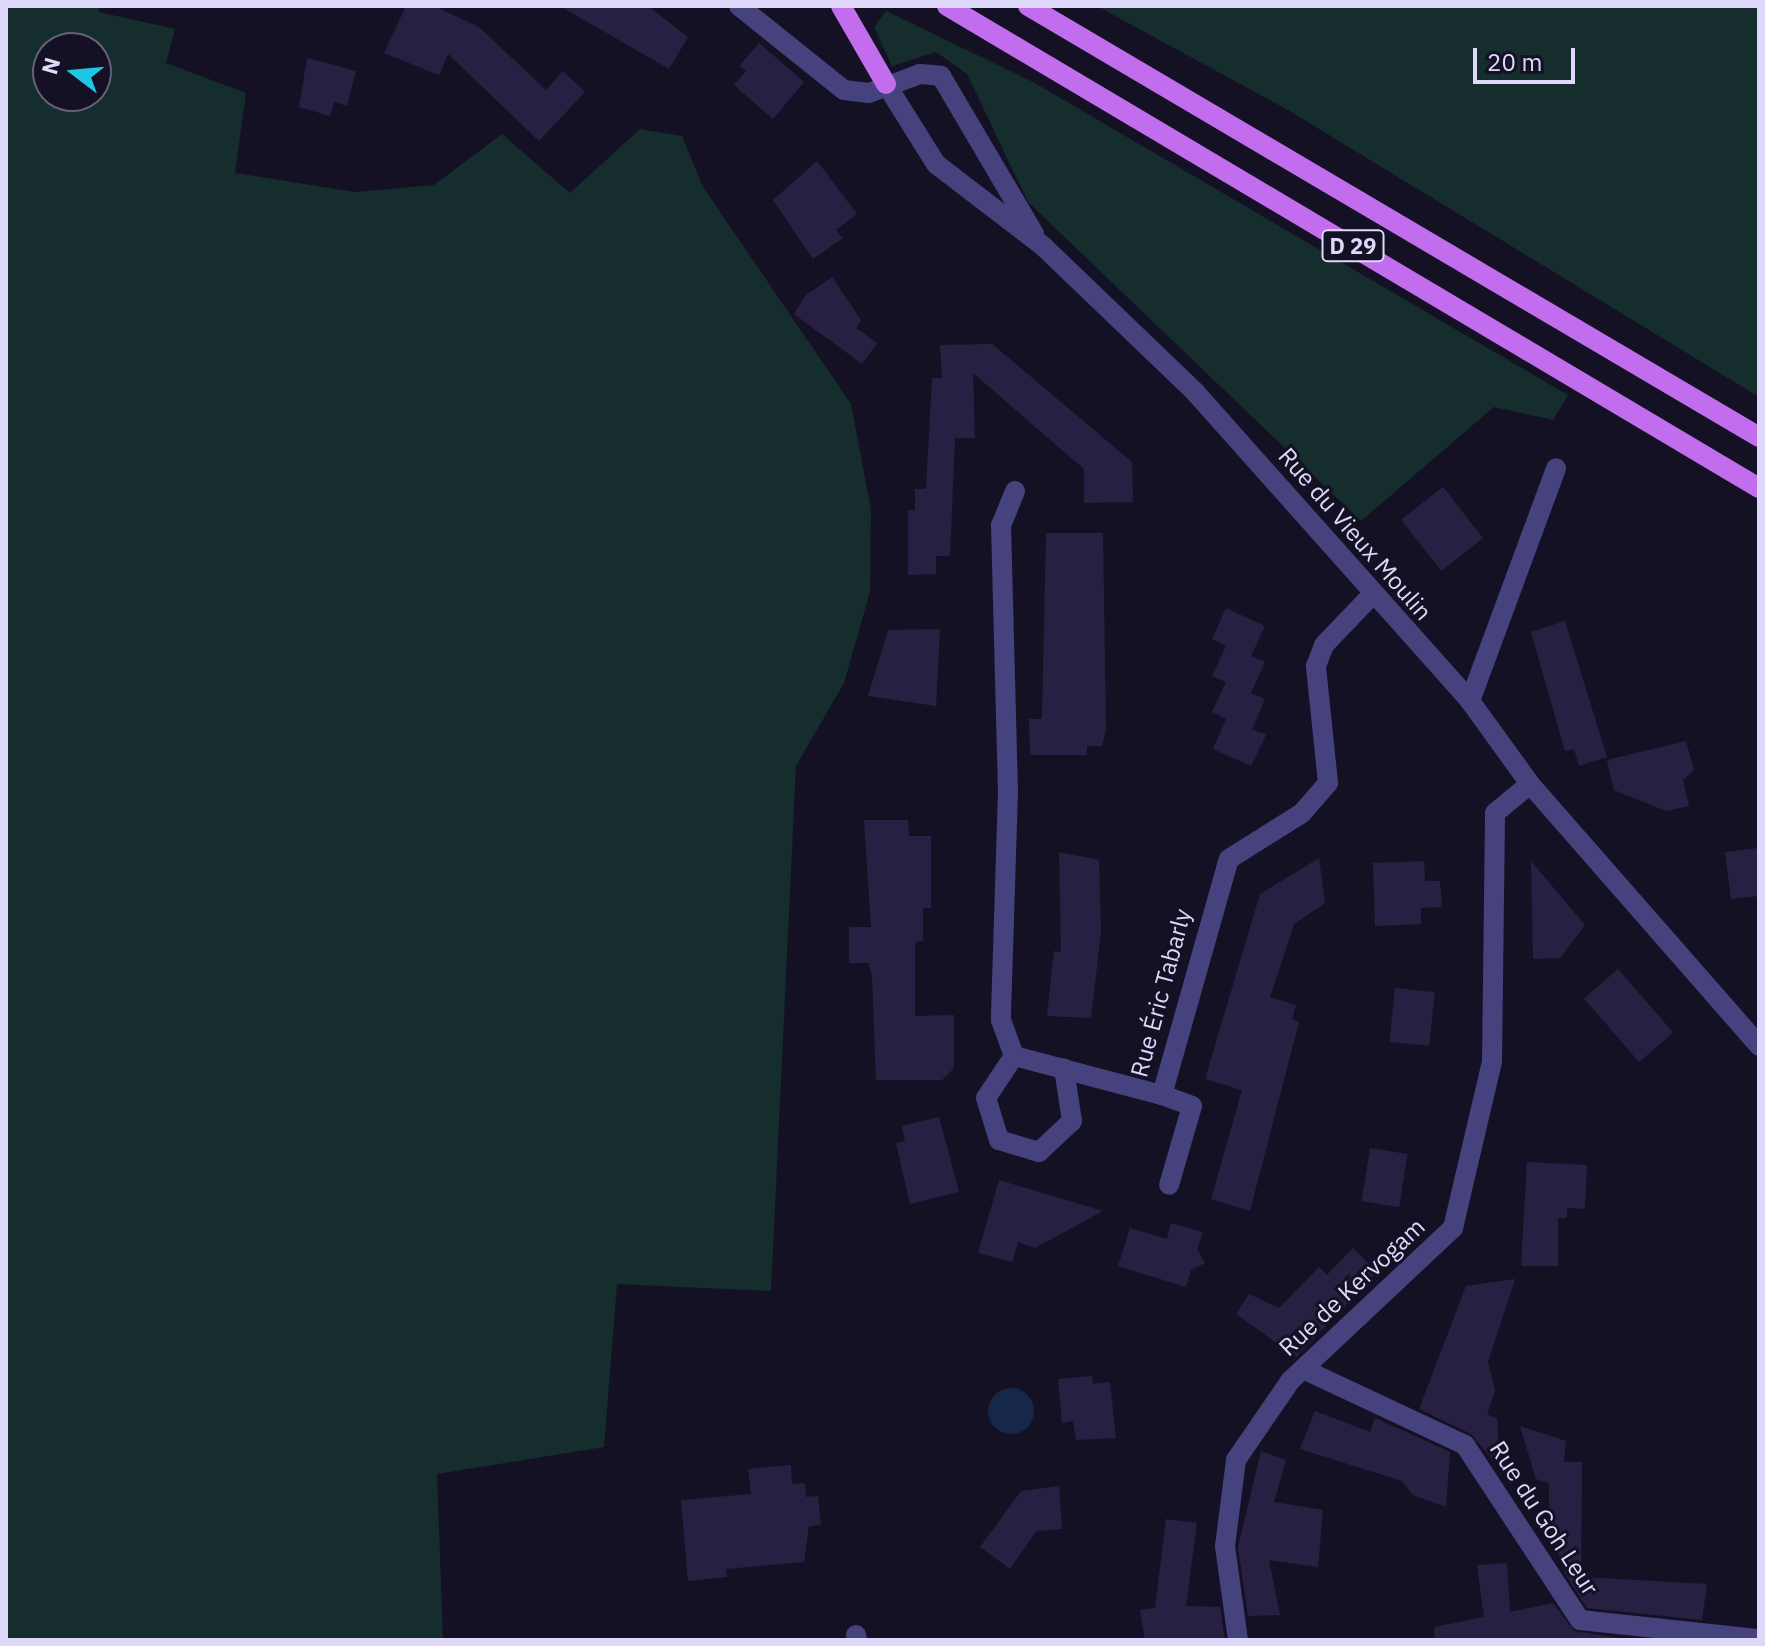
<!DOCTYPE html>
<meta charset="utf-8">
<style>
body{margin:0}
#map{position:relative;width:1765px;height:1646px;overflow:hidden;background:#151124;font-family:"IBM Plex Sans",sans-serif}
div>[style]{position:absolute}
.green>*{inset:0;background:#152d2d}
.water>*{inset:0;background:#162849}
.round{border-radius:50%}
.building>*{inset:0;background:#282042;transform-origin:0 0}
.minor>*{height:20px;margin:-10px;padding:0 10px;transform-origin:10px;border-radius:10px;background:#46427d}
.major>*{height:20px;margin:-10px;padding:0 10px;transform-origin:10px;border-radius:10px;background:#c26ded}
span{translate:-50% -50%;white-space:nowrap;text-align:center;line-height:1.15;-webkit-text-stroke:6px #151124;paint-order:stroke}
.shield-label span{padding:2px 6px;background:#151124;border:2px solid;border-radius:6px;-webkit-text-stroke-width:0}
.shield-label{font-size:22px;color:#ded9fa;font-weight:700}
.street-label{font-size:24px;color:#ded9fa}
.frame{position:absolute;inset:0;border:8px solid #ded9fa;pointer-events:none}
.north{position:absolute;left:32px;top:32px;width:80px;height:80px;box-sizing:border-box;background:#151124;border:2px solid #65617a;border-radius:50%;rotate:286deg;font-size:22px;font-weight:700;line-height:32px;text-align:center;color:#ded9fa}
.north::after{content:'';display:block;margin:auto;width:28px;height:36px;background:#1cc8e4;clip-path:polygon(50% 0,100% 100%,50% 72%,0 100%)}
.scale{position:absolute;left:1473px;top:48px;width:102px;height:36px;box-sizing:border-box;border:4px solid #ded9fa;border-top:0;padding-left:10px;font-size:24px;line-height:28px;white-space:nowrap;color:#ded9fa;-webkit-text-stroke:6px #151124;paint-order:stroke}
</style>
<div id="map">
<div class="green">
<i style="clip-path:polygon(evenodd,6px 6px,99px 6px,99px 12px,175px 29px,166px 63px,246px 93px,235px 173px,355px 192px,434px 185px,502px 134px,570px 193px,640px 129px,682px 136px,703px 187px,851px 404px,871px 509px,870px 592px,844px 683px,796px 766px,771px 1291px,617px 1284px,604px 1447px,437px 1474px,443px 1640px,6px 1640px,6px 6px,96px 48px,96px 96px,48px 96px,48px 48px,96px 48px)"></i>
<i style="clip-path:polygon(1097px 6px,1759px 6px,1759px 397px,1288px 110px)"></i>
<i style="clip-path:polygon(886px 11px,1033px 82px,1568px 395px,1553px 420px,1494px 407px,1361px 521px,1028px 202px,967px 74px,936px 52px,892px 66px,874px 27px)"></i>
</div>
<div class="water">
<i class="round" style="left:988px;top:1388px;width:46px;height:46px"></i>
</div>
<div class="building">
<i style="clip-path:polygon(406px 6px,434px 6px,479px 27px,546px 90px,563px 71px,585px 92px,539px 141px,448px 54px,439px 75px,384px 53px)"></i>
<i style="clip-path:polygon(560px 6px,648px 6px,688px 37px,669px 69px)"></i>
<i style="clip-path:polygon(759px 43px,804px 82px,773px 119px,734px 85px,746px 71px,739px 66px)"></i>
<i style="clip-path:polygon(307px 58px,356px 71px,347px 106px,334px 102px,330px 116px,299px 107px)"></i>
<i style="clip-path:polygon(817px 161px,857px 214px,836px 230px,843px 238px,813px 259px,773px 200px)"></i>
<i style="clip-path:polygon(832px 277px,861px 320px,856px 328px,877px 343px,862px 364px,794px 314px,805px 296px)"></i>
<i style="clip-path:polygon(992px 344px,1132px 462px,1133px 502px,1084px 503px,1084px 469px,973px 373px,975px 438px,955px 438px,950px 556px,936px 556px,936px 574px,908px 575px,908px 510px,915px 510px,915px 489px,926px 489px,932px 378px,942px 378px,940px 345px)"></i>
<i style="left:1443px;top:487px;width:65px;height:53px;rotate:52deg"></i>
<i style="clip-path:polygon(1046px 533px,1103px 533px,1106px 729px,1102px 746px,1087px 746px,1087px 755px,1030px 755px,1029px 719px,1042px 719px)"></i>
<i style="clip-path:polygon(1226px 608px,1265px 626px,1251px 656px,1265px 662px,1251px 693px,1265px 699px,1252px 729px,1266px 735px,1251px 766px,1213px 749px,1226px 719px,1212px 712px,1226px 682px,1212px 676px,1226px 646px,1212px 639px)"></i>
<i style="clip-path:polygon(1565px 621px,1607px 757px,1579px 766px,1574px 749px,1565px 751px,1531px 632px)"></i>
<i style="clip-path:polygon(940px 629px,936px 706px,868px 696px,888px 630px)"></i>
<i style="clip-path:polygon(1686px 741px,1694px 770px,1683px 780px,1689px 806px,1666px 811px,1614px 790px,1607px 760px)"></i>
<i style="clip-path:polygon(864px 820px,908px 820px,909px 836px,931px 836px,931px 908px,923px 908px,923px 941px,915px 942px,915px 1016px,954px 1015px,954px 1068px,942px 1080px,876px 1080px,872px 976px,868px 963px,849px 963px,849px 927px,871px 927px)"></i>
<i style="clip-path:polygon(1759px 848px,1759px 896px,1731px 899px,1725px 852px)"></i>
<i style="clip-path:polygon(1059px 852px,1099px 860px,1101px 932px,1091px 1018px,1047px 1016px,1054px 951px,1061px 952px)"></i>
<i style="clip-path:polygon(1319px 858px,1325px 903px,1294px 924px,1270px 997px,1296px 1005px,1292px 1019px,1299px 1022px,1250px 1211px,1211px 1199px,1242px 1090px,1205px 1079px,1260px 894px)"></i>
<i style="clip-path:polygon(1424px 861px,1425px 881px,1440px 881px,1442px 907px,1421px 908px,1421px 924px,1375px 926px,1373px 863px)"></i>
<i style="clip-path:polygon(1531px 861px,1585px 925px,1560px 958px,1533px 959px)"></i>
<i style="left:1618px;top:969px;width:84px;height:45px;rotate:49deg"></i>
<i style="left:1395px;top:988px;width:40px;height:54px;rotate:6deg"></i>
<i style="clip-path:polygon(939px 1117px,959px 1192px,910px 1204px,896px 1143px,905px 1141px,902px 1126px)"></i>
<i style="left:1370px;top:1148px;width:38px;height:54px;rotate:9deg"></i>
<i style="clip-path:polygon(1527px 1162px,1587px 1165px,1585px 1209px,1567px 1208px,1567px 1218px,1558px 1218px,1558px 1266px,1521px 1266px)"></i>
<i style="clip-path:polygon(999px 1180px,1046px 1194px,1103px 1211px,1035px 1248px,1018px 1242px,1012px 1262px,978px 1253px)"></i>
<i style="clip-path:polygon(1171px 1223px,1203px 1232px,1197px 1249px,1205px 1263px,1191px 1270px,1186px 1287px,1118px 1266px,1130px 1228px,1167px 1239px)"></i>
<i style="clip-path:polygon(1353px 1248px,1377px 1272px,1296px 1357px,1236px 1314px,1249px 1294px,1279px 1308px,1319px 1267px,1327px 1275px)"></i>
<i style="clip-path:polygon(1515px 1279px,1488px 1362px,1495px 1390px,1487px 1415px,1497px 1418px,1500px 1468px,1471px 1434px,1419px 1409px,1466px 1286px)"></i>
<i style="clip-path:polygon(1092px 1376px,1093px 1384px,1110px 1382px,1116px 1438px,1076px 1440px,1073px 1421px,1062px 1423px,1058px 1379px)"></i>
<i style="clip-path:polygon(1315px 1411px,1370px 1432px,1375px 1418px,1450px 1452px,1446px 1507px,1413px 1495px,1402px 1481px,1300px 1449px)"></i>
<i style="clip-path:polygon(1520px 1426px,1566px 1441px,1564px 1462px,1582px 1462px,1581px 1577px,1707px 1584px,1702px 1620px,1587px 1608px,1564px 1572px,1549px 1522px,1549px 1483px,1536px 1479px)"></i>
<i style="clip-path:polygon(1261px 1451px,1286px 1460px,1274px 1502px,1323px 1510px,1318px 1567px,1269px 1560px,1280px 1615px,1248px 1616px,1238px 1547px)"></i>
<i style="clip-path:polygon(791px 1465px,792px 1484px,805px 1483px,806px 1497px,818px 1496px,821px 1525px,809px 1526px,804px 1562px,726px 1569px,727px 1577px,688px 1581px,681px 1500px,751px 1494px,748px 1469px)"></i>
<i style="clip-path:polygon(1059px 1486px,1062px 1529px,1036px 1531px,1010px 1569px,980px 1547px,1021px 1491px)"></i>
<i style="clip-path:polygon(1166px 1519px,1197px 1523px,1186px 1606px,1220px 1607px,1225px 1640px,1145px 1640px,1140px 1610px,1155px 1608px)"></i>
<i style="clip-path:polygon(1507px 1563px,1510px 1612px,1553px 1603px,1574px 1631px,1632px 1640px,1435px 1640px,1434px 1627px,1484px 1617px,1477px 1565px)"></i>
</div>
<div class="minor">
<i style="left:739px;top:6px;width:134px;rotate:38.7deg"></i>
<i style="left:844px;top:90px;width:25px;rotate:7deg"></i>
<i style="left:869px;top:93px;width:54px;rotate:-20.4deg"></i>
<i style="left:920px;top:74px;width:21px;rotate:5deg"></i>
<i style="left:941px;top:76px;width:183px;rotate:59.5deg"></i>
<i style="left:886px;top:84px;width:94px;rotate:58deg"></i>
<i style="left:936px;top:164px;width:136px;rotate:37.5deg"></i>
<i style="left:1044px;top:247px;width:209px;rotate:43.8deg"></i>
<i style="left:1195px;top:392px;width:414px;rotate:48.3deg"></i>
<i style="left:1470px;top:701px;width:102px;rotate:54.1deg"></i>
<i style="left:1530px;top:784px;width:348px;rotate:48.8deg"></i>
<i style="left:1015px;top:491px;width:37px;rotate:112deg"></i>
<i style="left:1001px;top:525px;width:266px;rotate:88.5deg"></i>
<i style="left:1008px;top:791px;width:229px;rotate:91.8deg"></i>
<i style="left:1001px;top:1020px;width:38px;rotate:70deg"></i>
<i style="left:1014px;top:1056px;width:153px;rotate:14.8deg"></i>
<i style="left:1162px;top:1095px;width:245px;rotate:-74.2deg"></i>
<i style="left:1229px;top:859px;width:86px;rotate:-32.2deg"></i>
<i style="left:1302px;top:813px;width:40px;rotate:-49deg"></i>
<i style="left:1328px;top:783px;width:118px;rotate:-95.9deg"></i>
<i style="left:1316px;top:666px;width:22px;rotate:-69deg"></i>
<i style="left:1324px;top:645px;width:69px;rotate:-46.2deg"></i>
<i style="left:1470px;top:701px;width:248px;rotate:-69.7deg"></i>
<i style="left:1014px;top:1056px;width:50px;rotate:123.7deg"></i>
<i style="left:986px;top:1098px;width:44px;rotate:72.8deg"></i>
<i style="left:999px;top:1140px;width:42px;rotate:16.7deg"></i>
<i style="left:1039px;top:1152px;width:45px;rotate:-43.2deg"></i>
<i style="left:1072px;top:1121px;width:53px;rotate:-98.7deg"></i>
<i style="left:1162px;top:1095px;width:32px;rotate:20deg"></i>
<i style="left:1192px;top:1106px;width:82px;rotate:106.2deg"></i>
<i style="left:1303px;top:1369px;width:179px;rotate:25.1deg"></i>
<i style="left:1465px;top:1445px;width:209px;rotate:56.7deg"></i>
<i style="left:1580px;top:1620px;width:180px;rotate:6.1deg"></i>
<i style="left:856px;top:1635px;width:5px;rotate:79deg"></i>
<i style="left:1238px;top:1640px;width:95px;rotate:-97.9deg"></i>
<i style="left:1225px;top:1546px;width:87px;rotate:-82.7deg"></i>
<i style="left:1236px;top:1460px;width:96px;rotate:-55.6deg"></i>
<i style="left:1290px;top:1381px;width:224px;rotate:-43.2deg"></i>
<i style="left:1453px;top:1228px;width:171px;rotate:-76.8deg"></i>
<i style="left:1492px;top:1062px;width:249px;rotate:-89.3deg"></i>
<i style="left:1495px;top:813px;width:45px;rotate:-39.6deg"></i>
</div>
<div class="major">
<i style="left:841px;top:6px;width:90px;rotate:60deg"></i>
<i style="left:947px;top:6px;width:944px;rotate:30.69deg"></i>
<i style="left:1028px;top:6px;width:849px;rotate:30.52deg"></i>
</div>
<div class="shield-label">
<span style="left:1353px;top:246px">D 29</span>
</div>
<div class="street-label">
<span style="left:1355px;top:534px;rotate:49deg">Rue du Vieux Moulin</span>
<span style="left:1161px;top:993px;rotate:-75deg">Rue Éric Tabarly</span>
<span style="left:1352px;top:1287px;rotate:-43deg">Rue de Kervogam</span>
<span style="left:1544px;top:1518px;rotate:57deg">Rue du Goh Leur</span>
</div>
<div class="frame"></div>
<div class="north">N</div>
<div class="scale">20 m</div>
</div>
